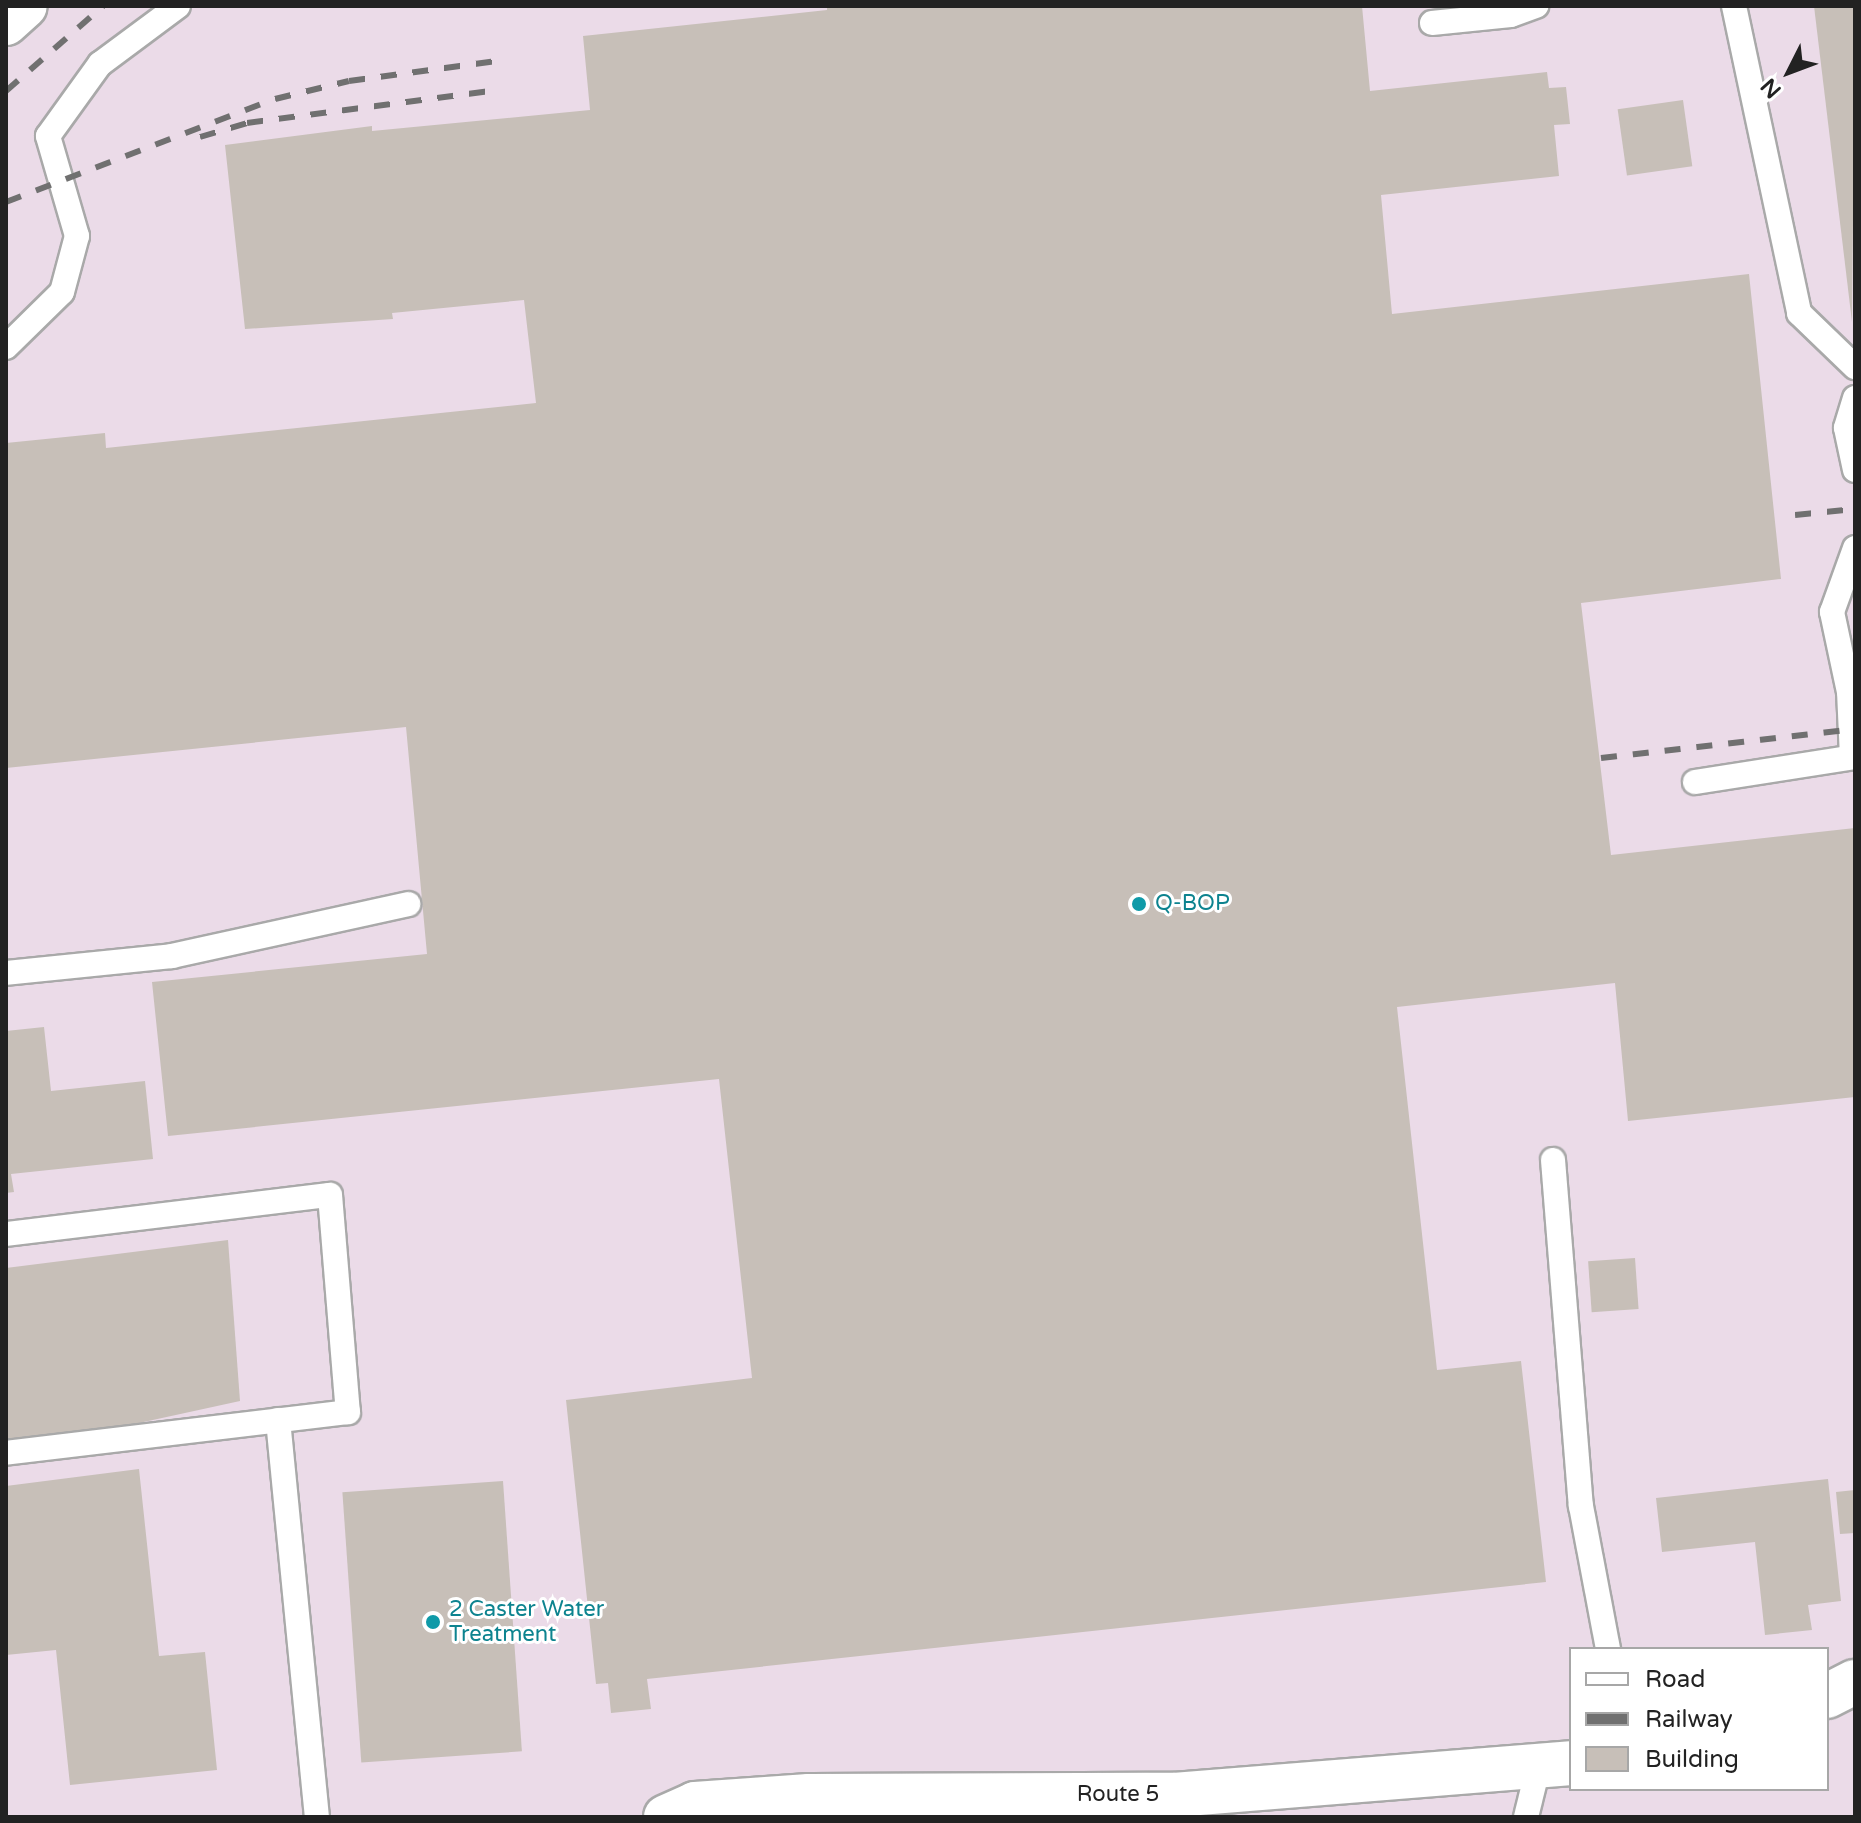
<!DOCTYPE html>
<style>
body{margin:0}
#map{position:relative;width:1861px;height:1823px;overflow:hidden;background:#f2efe9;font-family:"Varela Round",sans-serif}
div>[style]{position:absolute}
.industrial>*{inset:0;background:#ebdbe8}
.building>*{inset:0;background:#c7bfb8;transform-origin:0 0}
.roads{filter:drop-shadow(2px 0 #a9a9a9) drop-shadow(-2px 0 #a9a9a9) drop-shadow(0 2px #a9a9a9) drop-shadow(0 -2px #a9a9a9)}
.lane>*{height:24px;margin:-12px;padding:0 12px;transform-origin:12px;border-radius:12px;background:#fff}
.street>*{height:44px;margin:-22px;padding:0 22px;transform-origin:22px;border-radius:22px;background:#fff}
.rail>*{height:6px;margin-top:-3px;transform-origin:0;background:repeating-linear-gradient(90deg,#707070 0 16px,transparent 0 32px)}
.dots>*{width:22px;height:22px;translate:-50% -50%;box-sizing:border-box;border:4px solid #fff;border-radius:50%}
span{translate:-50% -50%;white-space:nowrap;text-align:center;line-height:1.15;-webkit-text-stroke:6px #fff;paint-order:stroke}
.culture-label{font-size:22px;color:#0d838f}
.left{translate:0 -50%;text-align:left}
.street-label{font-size:22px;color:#222}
.frame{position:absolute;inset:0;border:8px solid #222;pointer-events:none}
.legend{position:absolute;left:1569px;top:1647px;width:260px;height:144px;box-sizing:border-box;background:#fff;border:2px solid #a7a7a7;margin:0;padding:10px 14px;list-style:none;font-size:24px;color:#222}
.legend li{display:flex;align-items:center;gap:16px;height:40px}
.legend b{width:40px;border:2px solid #a7a7a7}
.north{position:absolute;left:1749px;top:32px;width:80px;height:80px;-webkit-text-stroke:6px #fff;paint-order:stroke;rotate:228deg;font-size:22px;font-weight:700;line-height:32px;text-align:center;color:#222}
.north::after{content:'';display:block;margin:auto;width:28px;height:36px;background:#222;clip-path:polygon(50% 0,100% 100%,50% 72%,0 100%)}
</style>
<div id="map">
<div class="industrial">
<i style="clip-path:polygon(evenodd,6px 6px,1855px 6px,1855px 1817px,6px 1817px,6px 6px,1571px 1649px,1827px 1649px,1827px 1789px,1571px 1789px,1571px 1649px)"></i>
</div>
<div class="building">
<i style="clip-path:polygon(827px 6px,1362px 6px,1370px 91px,1547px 72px,1549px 88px,1566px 87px,1570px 124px,1554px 125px,1559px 176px,1381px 195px,1392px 314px,1749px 274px,1781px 579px,1581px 603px,1611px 855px,1855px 828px,1855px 1097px,1628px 1121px,1615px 983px,1397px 1007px,1437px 1370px,1521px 1361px,1546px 1582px,647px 1679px,651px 1709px,611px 1713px,608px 1683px,596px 1684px,566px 1400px,752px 1378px,719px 1079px,168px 1136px,152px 982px,427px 954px,406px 727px,6px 768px,6px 443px,105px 433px,106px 448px,536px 403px,524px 300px,392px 313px,393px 319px,245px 329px,225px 145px,372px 126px,372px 131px,590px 110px,583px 36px,827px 10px)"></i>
<i style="clip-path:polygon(1814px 6px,1855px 6px,1852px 322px)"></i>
<i style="left:1683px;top:100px;width:67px;height:66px;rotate:82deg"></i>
<i style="clip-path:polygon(44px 1027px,51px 1091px,145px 1081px,153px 1159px,11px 1174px,14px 1192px,6px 1193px,6px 1031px)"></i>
<i style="clip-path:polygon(228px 1240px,240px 1401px,6px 1452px,6px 1268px)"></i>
<i style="left:1635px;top:1258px;width:51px;height:47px;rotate:86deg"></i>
<i style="clip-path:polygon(139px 1469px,159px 1656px,205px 1652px,217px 1770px,70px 1785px,56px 1650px,6px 1655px,6px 1486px)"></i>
<i style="clip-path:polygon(1828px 1479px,1841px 1601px,1808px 1605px,1812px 1630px,1765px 1635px,1755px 1542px,1662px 1552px,1656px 1498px)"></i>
<i style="left:503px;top:1481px;width:271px;height:161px;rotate:86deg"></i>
<i style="clip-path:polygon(1855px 1490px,1855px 1533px,1840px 1534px,1836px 1492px)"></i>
</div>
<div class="roads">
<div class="lane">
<i style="left:1734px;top:6px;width:314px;rotate:78deg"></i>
<i style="left:1799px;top:313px;width:78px;rotate:44deg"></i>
<i style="left:1432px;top:23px;width:79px;rotate:-5.8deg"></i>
<i style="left:1511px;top:15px;width:27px;rotate:-20deg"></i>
<i style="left:6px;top:347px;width:78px;rotate:-44.5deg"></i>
<i style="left:62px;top:292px;width:58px;rotate:-75deg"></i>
<i style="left:77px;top:236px;width:104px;rotate:-106.2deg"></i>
<i style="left:48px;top:136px;width:89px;rotate:-54.2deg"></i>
<i style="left:100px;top:64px;width:97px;rotate:-36.6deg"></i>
<i style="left:1855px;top:398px;width:31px;rotate:107deg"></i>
<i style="left:1846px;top:428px;width:43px;rotate:77.9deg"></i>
<i style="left:1852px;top:757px;width:65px;rotate:-92.6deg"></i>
<i style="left:1849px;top:692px;width:82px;rotate:-102deg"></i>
<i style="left:1832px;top:612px;width:68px;rotate:-70.2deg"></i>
<i style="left:1695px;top:782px;width:162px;rotate:-8.9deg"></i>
<i style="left:6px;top:973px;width:167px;rotate:-5.8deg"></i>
<i style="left:172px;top:956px;width:242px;rotate:-12.4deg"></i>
<i style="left:1553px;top:1160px;width:347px;rotate:85.4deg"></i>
<i style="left:1581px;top:1506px;width:146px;rotate:79.3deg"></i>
<i style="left:6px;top:1234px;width:326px;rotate:-6.9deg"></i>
<i style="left:330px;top:1195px;width:218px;rotate:85.3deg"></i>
<i style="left:348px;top:1412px;width:344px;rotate:173.2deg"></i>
<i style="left:278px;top:1420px;width:399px;rotate:84.4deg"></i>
<i style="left:1526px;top:1817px;width:55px;rotate:-76.2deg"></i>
</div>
<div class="street">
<i style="left:6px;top:23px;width:25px;rotate:-42deg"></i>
<i style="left:1827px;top:1696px;width:31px;rotate:-27deg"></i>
<i style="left:666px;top:1817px;width:32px;rotate:-24deg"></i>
<i style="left:695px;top:1804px;width:114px;rotate:-4deg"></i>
<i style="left:809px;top:1796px;width:365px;rotate:-0.2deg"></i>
<i style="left:1174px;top:1795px;width:398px;rotate:-4.6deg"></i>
</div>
</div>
<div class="rail">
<i style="left:6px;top:91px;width:129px;rotate:-41.2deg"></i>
<i style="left:200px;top:137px;width:49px;rotate:-16.6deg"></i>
<i style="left:247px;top:123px;width:253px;rotate:-7.5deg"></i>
<i style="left:6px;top:202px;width:288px;rotate:-21deg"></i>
<i style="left:275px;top:99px;width:76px;rotate:-13.7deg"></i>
<i style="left:349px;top:81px;width:149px;rotate:-7.7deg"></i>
<i style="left:1795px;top:515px;width:60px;rotate:-5.7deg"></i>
<i style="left:1601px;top:758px;width:256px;rotate:-6.5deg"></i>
</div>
<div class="dots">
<i style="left:1139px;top:904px;background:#0f9aa8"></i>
<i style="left:433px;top:1622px;background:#0f9aa8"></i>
</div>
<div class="culture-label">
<span class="left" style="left:1155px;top:904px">Q-BOP</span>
<span class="left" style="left:449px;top:1622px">2 Caster Water<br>Treatment</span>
</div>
<div class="street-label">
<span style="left:1118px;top:1795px">Route 5</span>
</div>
<div class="frame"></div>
<ul class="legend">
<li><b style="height:10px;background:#fff"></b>Road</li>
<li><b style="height:10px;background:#707070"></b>Railway</li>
<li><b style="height:22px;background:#c7bfb8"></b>Building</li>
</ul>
<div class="north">N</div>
</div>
